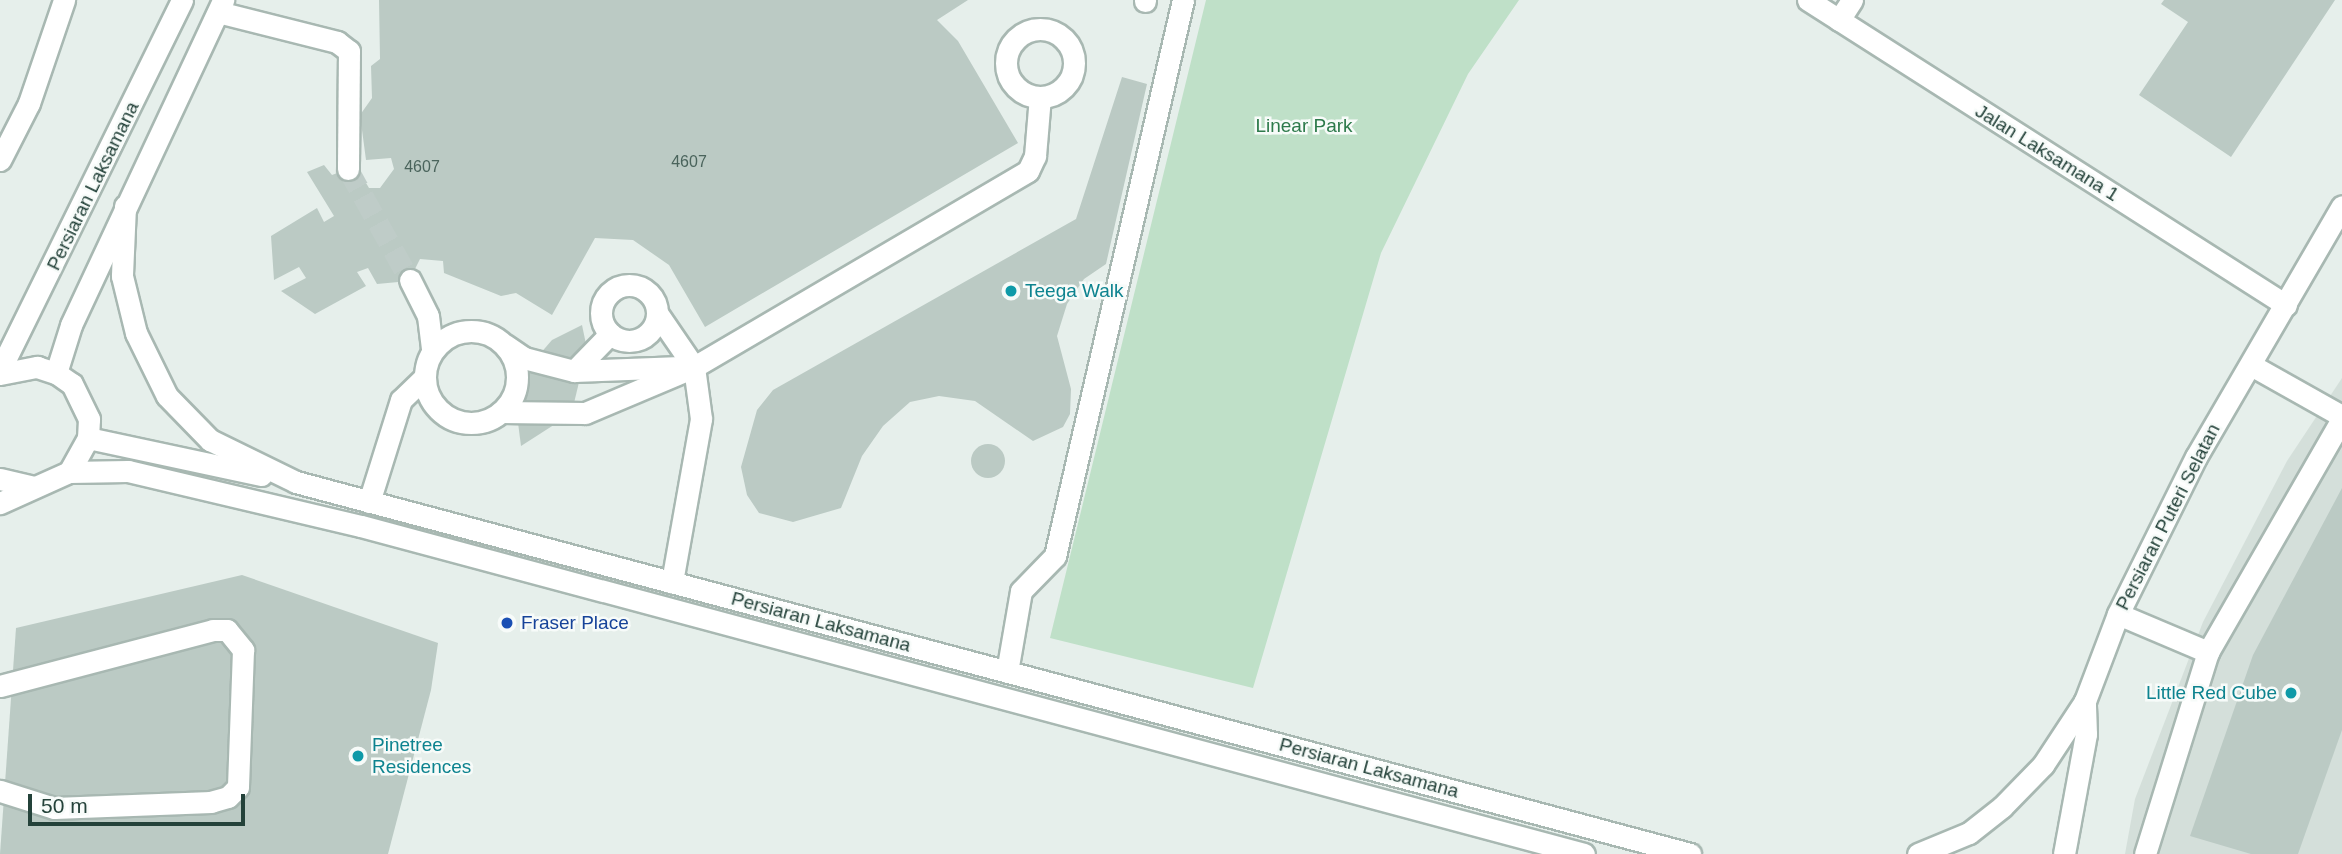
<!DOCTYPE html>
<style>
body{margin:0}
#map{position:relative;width:2342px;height:854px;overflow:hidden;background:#e6efeb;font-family:Arial,sans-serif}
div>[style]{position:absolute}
.built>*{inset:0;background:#d4dfda}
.green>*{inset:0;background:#bfe0c8}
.building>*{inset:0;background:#bbcac4}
.round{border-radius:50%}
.minor-tunnel>*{height:21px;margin-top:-10.5px;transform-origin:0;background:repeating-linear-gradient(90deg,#bfccc8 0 21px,transparent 0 31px)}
.roads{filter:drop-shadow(2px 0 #a8b8b2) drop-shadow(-2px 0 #a8b8b2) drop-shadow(0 2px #a8b8b2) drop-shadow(0 -2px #a8b8b2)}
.minor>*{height:21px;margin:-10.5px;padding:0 10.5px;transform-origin:10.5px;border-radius:10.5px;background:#fff}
.minor>.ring{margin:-10.5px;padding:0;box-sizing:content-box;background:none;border:21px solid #fff;border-radius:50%}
.dots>*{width:19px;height:19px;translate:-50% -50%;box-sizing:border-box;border:4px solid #f7fbf9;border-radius:50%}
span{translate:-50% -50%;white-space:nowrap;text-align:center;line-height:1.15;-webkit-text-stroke:5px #f7fbf9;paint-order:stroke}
.number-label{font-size:16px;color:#4a645c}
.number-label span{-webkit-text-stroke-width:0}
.park-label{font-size:19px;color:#2d7a4b}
.street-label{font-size:19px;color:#24423a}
.culture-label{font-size:19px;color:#0d838f}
.left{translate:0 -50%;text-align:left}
.right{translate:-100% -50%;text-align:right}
.transit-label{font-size:19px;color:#164399}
.scale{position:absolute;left:28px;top:794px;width:217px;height:32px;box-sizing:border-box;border:4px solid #24423a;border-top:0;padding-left:9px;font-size:21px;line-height:24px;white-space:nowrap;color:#24423a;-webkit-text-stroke:5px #f7fbf9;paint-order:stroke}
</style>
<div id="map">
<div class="built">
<i style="clip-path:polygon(2342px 378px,2342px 854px,2125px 854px,2135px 799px,2203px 622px,2287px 461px)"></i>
</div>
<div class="green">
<i style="clip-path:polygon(1206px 0,1519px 0,1468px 74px,1381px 253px,1253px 688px,1050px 638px)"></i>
</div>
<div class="building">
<i style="clip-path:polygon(379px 0,968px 0,937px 20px,958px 41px,1018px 143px,705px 327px,669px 265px,633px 240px,595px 238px,552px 315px,516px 293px,501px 296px,444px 273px,443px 261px,420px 259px,409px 281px,377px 284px,368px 268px,357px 272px,366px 286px,315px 314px,281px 291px,306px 278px,299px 267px,274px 280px,271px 236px,317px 208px,324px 222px,334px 216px,307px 172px,324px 165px,332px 175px,356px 166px,369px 188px,380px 188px,394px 169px,391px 158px,366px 160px,360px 115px,372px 98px,371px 66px,380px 59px)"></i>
<i style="clip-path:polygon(2164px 0,2335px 0,2231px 157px,2139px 95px,2188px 22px,2161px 4px)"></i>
<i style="clip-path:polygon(1122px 77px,1147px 84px,1106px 264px,1084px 279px,1067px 304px,1057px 336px,1071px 389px,1070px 414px,1063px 427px,1033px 441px,975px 401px,939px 396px,910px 402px,883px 426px,862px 456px,841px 508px,793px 522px,759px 513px,747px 495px,741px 467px,757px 410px,773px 390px,1076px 219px)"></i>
<i style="clip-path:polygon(582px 325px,587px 349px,574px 403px,560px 421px,521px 446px,517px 415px,532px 363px,552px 340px)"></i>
<i class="round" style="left:971px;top:444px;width:34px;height:34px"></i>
<i style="clip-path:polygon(2342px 488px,2342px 730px,2298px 854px,2251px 854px,2190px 836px,2253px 655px)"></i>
<i style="clip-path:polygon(242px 575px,438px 643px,431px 690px,388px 854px,0 854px,16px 628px)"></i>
</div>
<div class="minor-tunnel">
<i style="left:348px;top:169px;width:127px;rotate:60.8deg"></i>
</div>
<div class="roads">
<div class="minor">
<i style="left:1808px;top:0;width:567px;rotate:32.54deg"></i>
<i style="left:1145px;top:1px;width:1px;rotate:-90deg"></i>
<i style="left:218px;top:12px;width:123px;rotate:14.1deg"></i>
<i style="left:337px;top:42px;width:15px;rotate:37deg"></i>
<i style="left:349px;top:51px;width:118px;rotate:90.5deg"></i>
<i style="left:1839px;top:20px;width:24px;rotate:-57deg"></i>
<i class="ring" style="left:1006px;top:29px;width:47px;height:47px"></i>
<i style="left:0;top:160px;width:64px;rotate:-63deg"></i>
<i style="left:29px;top:103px;width:109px;rotate:-71.2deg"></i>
<i style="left:125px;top:206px;width:70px;rotate:92.5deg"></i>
<i style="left:122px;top:276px;width:59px;rotate:76.2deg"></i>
<i style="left:136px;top:333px;width:70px;rotate:63.8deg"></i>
<i style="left:167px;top:396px;width:62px;rotate:45.7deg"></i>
<i style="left:210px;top:440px;width:96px;rotate:26deg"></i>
<i style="left:296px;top:482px;width:1443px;rotate:14.94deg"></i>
<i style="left:410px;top:280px;width:40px;rotate:63.4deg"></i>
<i style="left:428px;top:316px;width:34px;rotate:83deg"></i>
<i class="ring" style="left:601px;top:285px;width:35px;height:35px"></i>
<i style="left:657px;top:313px;width:65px;rotate:55.6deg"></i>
<i style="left:694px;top:367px;width:52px;rotate:82.3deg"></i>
<i style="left:701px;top:419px;width:166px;rotate:100.1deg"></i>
<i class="ring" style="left:425px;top:331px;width:71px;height:71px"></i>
<i style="left:505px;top:345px;width:23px;rotate:34deg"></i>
<i style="left:524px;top:358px;width:52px;rotate:14.6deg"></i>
<i style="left:574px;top:371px;width:107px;rotate:-2.1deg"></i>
<i style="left:2251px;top:365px;width:104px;rotate:29.3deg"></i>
<i style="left:0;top:370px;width:412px;rotate:-63.8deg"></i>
<i style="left:574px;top:371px;width:52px;rotate:-45.8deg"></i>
<i style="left:56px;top:373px;width:50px;rotate:-72.6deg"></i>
<i style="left:71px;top:325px;width:359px;rotate:-64.9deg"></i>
<i style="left:0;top:374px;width:38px;rotate:-11deg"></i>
<i style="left:37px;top:367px;width:20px;rotate:18deg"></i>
<i style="left:56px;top:373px;width:19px;rotate:35deg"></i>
<i style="left:72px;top:384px;width:39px;rotate:64deg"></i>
<i style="left:89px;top:419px;width:19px;rotate:93deg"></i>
<i style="left:88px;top:438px;width:39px;rotate:119deg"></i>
<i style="left:69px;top:472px;width:76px;rotate:155.8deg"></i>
<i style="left:501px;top:412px;width:84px;rotate:0.7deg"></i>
<i style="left:585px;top:413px;width:118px;rotate:-22.9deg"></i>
<i style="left:694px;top:367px;width:387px;rotate:-30.4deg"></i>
<i style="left:1028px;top:171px;width:17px;rotate:-65deg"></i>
<i style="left:1035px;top:156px;width:59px;rotate:-85.2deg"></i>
<i style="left:88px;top:438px;width:177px;rotate:12.1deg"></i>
<i style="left:69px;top:472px;width:59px;rotate:-1deg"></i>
<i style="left:128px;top:471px;width:239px;rotate:13.3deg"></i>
<i style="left:361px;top:526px;width:1266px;rotate:15.01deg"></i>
<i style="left:0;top:479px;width:35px;rotate:13deg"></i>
<i style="left:369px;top:502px;width:107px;rotate:-72.6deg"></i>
<i style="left:401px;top:400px;width:32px;rotate:-44deg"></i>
<i style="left:2118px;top:614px;width:98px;rotate:22.9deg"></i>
<i style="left:1007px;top:672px;width:82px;rotate:-80.2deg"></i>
<i style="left:1021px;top:591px;width:49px;rotate:-45.8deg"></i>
<i style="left:1055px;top:556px;width:571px;rotate:-77.04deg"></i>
<i style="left:0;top:686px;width:220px;rotate:-14.7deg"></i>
<i style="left:213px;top:630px;width:14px"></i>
<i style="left:227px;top:630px;width:26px;rotate:51deg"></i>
<i style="left:243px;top:650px;width:137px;rotate:92.1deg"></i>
<i style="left:238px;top:787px;width:14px;rotate:135deg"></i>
<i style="left:228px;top:797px;width:18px;rotate:164deg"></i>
<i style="left:211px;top:802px;width:157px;rotate:177.8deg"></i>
<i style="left:54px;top:808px;width:57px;rotate:-162.5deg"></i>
<i style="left:1918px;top:854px;width:55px;rotate:-22.4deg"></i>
<i style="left:1969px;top:833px;width:42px;rotate:-38.2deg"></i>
<i style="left:2002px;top:807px;width:59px;rotate:-45.7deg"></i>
<i style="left:2043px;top:765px;width:77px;rotate:-56.7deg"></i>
<i style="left:2064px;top:854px;width:122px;rotate:-79.6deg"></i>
<i style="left:2086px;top:734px;width:33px;rotate:-92deg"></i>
<i style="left:2085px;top:701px;width:93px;rotate:-69.2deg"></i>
<i style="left:2118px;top:614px;width:175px;rotate:-63.6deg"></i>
<i style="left:2196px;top:457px;width:290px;rotate:-59.8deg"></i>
<i style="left:2145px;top:854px;width:212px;rotate:-72.7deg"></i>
<i style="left:2208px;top:652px;width:269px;rotate:-60.1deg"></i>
</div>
</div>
<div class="dots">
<i style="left:1011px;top:291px;background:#0f9aa8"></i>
<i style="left:507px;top:623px;background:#1a4fb4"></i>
<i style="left:2291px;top:693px;background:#0f9aa8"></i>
<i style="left:358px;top:756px;background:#0f9aa8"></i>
</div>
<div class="number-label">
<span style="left:689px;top:162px">4607</span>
<span style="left:422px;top:167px">4607</span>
</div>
<div class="park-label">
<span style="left:1304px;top:126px">Linear Park</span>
</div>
<div class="street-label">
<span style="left:2047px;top:153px;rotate:32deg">Jalan Laksamana 1</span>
<span style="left:93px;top:186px;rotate:-64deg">Persiaran Laksamana</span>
<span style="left:2168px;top:517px;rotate:-63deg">Persiaran Puteri Selatan</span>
<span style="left:821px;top:622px;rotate:15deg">Persiaran Laksamana</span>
<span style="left:1369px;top:768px;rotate:15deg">Persiaran Laksamana</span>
</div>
<div class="culture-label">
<span class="left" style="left:1025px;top:291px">Teega Walk</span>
<span class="right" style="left:2277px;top:693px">Little Red Cube</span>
<span class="left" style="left:372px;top:756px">Pinetree<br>Residences</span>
</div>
<div class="transit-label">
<span class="left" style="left:521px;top:623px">Fraser Place</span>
</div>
<div class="scale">50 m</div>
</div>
